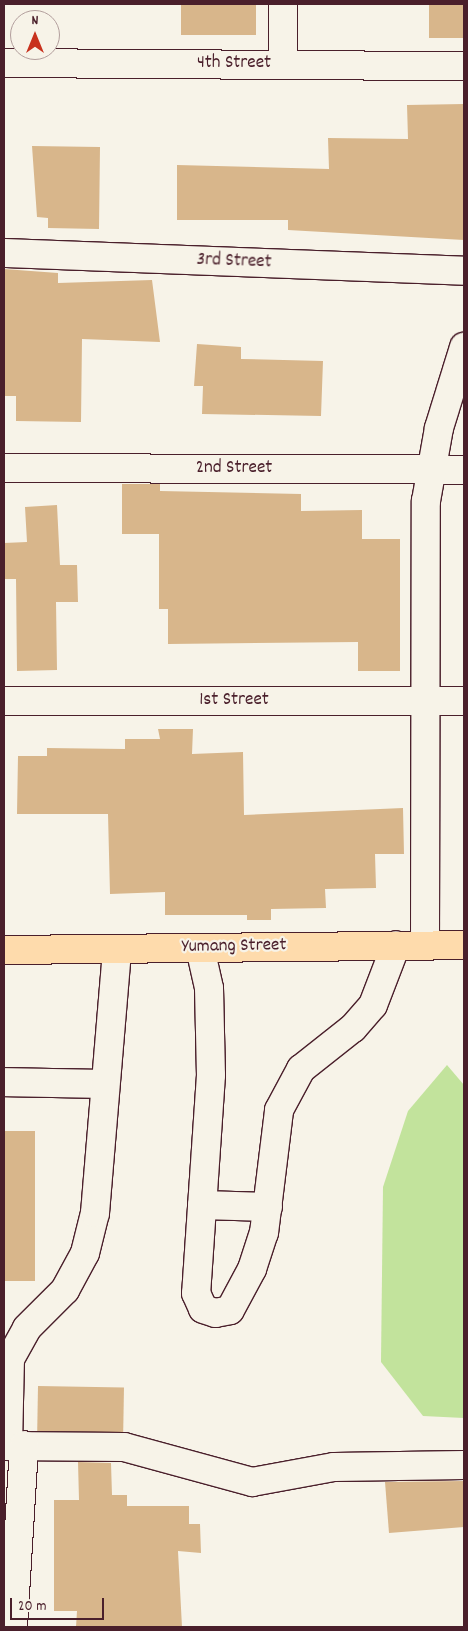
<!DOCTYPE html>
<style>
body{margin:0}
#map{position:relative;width:468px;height:1631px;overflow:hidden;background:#f7f3e8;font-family:Dekko,sans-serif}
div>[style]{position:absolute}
.green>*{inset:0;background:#c2e39c}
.building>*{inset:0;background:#d8b68b;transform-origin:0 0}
.roads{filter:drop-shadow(1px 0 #4a1f2b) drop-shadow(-1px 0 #4a1f2b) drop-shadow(0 1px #4a1f2b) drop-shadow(0 -1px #4a1f2b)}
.minor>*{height:28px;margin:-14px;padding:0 14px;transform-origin:14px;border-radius:14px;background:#f7f3e8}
.major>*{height:28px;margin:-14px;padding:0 14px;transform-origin:14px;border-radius:14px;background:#fedbac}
span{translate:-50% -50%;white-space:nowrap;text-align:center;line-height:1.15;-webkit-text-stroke:4.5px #f7f3e8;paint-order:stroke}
.street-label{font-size:19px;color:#4a1f2b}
.frame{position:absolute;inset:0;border:5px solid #4a1f2b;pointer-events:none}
.north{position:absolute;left:10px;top:10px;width:50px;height:50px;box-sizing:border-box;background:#f7f3e8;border:1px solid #b29e9c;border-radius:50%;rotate:0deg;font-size:14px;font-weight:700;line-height:20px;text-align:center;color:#4a1f2b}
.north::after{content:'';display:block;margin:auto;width:18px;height:22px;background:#c8321e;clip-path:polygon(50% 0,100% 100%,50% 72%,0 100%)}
.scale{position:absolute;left:10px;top:1598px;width:94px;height:22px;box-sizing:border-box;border:2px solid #4a1f2b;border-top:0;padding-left:6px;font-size:15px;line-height:18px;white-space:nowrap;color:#4a1f2b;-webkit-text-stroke:4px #f7f3e8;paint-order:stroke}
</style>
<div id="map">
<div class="green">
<i style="clip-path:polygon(447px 1065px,464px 1085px,464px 1418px,423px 1416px,381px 1362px,383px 1187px,408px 1111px)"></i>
</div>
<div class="building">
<i style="left:181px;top:4px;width:75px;height:31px"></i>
<i style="left:429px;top:4px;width:35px;height:34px"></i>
<i style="clip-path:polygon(464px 104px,464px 240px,288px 230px,288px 220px,177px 220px,177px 165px,329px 169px,328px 138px,408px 139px,407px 105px)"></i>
<i style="clip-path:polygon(32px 146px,100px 147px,99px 229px,48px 228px,48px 218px,37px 217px)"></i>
<i style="clip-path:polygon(4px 269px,58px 273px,58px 283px,152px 280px,160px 342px,82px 339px,81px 422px,16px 421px,16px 396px,4px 396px)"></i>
<i style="clip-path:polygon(197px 344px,241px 347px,241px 359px,323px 361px,321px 416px,202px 414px,203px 386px,194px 386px)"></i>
<i style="clip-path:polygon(122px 484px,160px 484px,160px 491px,301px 494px,301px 511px,362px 510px,362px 539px,400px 539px,400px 671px,358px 671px,358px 642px,168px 644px,168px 609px,159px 609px,159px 534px,122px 534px)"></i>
<i style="clip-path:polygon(57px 505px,60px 565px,77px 565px,78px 602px,56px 602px,57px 670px,17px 671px,16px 579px,4px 579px,4px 543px,27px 542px,25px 507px)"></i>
<i style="clip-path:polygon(158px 729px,193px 729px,192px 754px,243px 752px,244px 815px,403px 808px,404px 854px,375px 854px,376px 888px,325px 889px,326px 908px,271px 909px,271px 920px,247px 920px,247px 915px,165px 915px,165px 892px,110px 894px,108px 814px,17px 814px,18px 756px,47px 756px,47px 748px,125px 749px,125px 739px,160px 739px)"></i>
<i style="left:4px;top:1131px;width:31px;height:150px"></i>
<i style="left:38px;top:1386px;width:86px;height:45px;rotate:1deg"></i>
<i style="clip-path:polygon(78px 1462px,111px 1463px,112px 1495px,127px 1495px,127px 1506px,189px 1506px,189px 1524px,200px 1524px,201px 1553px,178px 1551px,182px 1627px,76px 1627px,77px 1611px,54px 1611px,54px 1500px,79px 1500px)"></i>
<i style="clip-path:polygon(464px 1481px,464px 1527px,389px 1533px,385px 1482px)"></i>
</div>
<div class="roads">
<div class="minor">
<i style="left:4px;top:63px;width:460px;rotate:0.4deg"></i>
<i style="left:283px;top:65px;width:61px;rotate:-90deg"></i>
<i style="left:4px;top:253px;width:460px;rotate:2.2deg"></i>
<i style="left:4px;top:468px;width:460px;rotate:0.2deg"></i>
<i style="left:4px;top:701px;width:460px"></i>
<i style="left:425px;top:945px;width:444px;rotate:-89.9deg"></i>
<i style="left:426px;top:501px;width:74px;rotate:-79.9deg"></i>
<i style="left:439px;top:428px;width:85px;rotate:-72.8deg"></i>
<i style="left:200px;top:948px;width:41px;rotate:77.3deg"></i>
<i style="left:209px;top:988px;width:87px;rotate:88.7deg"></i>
<i style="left:211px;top:1075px;width:219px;rotate:93.9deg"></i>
<i style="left:196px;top:1293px;width:17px;rotate:66deg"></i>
<i style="left:203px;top:1309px;width:13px;rotate:18deg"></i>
<i style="left:215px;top:1313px;width:15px;rotate:-11deg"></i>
<i style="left:230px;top:1310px;width:47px;rotate:-61.8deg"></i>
<i style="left:252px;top:1269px;width:38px;rotate:-72deg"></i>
<i style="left:264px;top:1233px;width:124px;rotate:-83deg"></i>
<i style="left:279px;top:1110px;width:47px;rotate:-61.8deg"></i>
<i style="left:301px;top:1069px;width:66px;rotate:-38.3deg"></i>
<i style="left:353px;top:1028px;width:30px;rotate:-49deg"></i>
<i style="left:373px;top:1005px;width:64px;rotate:-69deg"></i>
<i style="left:4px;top:1082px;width:101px;rotate:1.1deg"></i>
<i style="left:202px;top:1205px;width:66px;rotate:1.7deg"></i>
<i style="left:4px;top:1446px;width:120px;rotate:0.5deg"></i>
<i style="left:124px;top:1447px;width:133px;rotate:15.3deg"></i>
<i style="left:252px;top:1482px;width:83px;rotate:-10.4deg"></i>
<i style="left:334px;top:1467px;width:130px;rotate:-0.9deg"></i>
<i style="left:8px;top:1446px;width:87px;rotate:-88.7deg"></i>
<i style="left:10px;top:1359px;width:35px;rotate:-61deg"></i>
<i style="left:27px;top:1328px;width:54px;rotate:-45deg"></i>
<i style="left:65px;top:1290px;width:42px;rotate:-61.6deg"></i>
<i style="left:85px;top:1253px;width:41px;rotate:-76deg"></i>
<i style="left:95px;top:1213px;width:264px;rotate:-85.2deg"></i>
<i style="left:13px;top:1627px;width:182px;rotate:-86.5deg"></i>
</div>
<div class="major">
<i style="left:4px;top:950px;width:460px;rotate:-0.6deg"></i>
</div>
</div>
<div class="street-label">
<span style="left:234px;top:64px">4th Street</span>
<span style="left:234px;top:262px;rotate:2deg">3rd Street</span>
<span style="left:234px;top:469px">2nd Street</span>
<span style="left:234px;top:701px">1st Street</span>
<span style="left:234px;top:947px;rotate:-1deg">Yumang Street</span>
</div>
<div class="frame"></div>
<div class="north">N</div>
<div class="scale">20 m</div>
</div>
